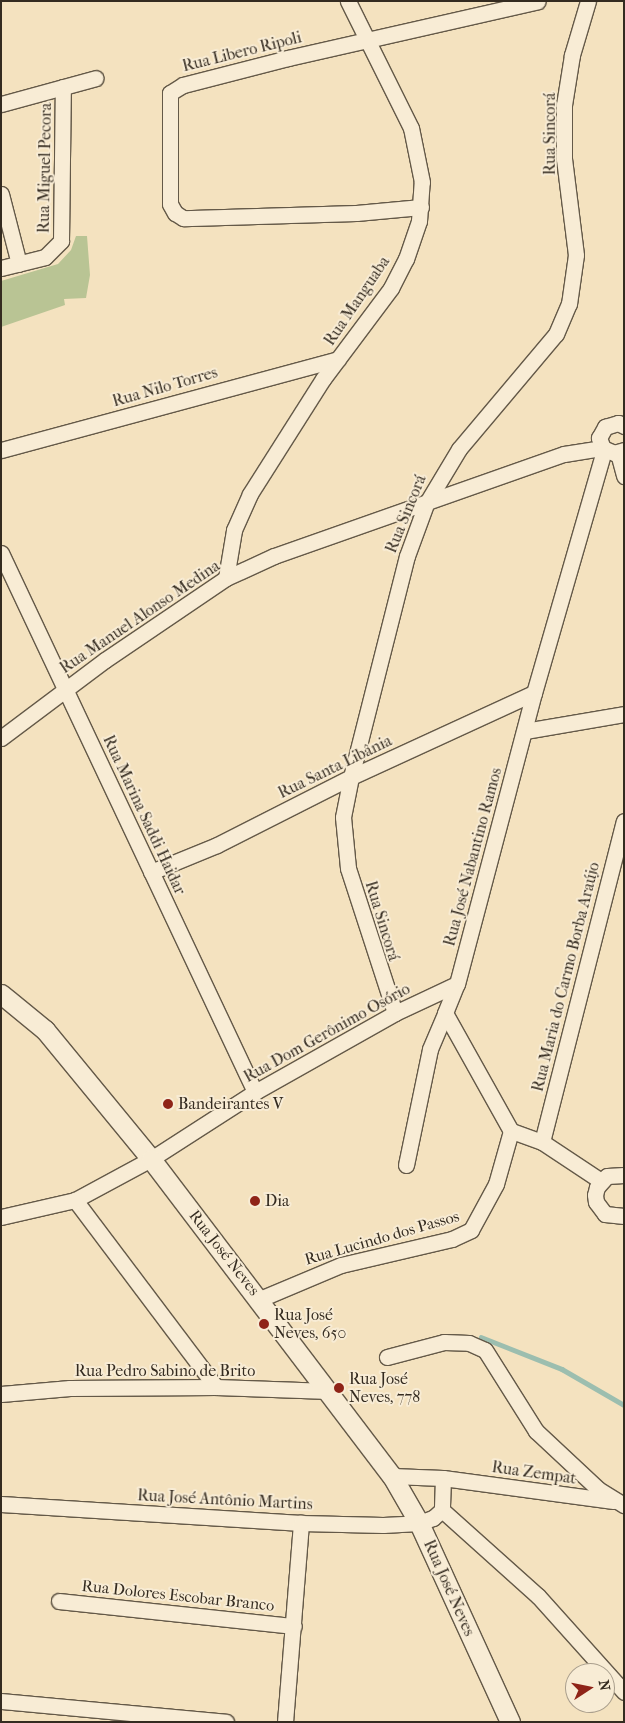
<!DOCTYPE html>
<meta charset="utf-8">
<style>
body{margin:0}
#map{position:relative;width:625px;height:1723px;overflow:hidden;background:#f4e2bf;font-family:"IM FELL French Canon",serif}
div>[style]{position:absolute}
.green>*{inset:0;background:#b9c494}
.stream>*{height:4.5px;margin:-2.25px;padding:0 2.25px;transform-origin:2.25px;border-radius:2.25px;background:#9cbeaf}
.roads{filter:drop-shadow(1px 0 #645948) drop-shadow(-1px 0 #645948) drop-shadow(0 1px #645948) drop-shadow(0 -1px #645948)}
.minor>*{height:15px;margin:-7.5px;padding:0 7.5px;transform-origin:7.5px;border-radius:7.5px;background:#f8ecd5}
.tertiary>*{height:19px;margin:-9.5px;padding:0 9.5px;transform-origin:9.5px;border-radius:9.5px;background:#f8ecd5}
.dots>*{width:14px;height:14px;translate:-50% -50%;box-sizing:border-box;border:2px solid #f8ecd5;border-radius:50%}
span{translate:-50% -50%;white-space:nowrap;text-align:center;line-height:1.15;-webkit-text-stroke:4px #f8ecd5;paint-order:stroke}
.street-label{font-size:16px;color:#342b20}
.poi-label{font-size:16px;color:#342b20}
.left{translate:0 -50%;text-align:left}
.frame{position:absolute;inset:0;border:2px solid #342b20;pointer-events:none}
.north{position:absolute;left:565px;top:1663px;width:50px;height:50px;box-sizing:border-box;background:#f8ecd5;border:1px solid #aa9f8d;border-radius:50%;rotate:79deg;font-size:14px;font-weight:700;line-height:20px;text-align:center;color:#342b20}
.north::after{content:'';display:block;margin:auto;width:18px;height:22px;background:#8f2418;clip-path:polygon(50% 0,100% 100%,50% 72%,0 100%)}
</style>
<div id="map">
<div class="green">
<i style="clip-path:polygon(76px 236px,87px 236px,90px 275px,86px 298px,64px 299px,65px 305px,1px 327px,1px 281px,58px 264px,71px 250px)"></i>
</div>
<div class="stream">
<i style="left:481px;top:1337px;width:87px;rotate:21.6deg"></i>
<i style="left:562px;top:1369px;width:72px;rotate:30.1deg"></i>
</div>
<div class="roads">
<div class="minor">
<i style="left:1px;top:104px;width:98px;rotate:-15.3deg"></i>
<i style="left:1px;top:194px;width:72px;rotate:75.6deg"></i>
<i style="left:421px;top:207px;width:65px;rotate:174.7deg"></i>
<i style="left:356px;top:213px;width:173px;rotate:178.3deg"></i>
<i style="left:183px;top:218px;width:9px;rotate:-148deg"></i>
<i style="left:175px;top:213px;width:10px;rotate:-119deg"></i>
<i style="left:170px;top:204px;width:111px;rotate:-90deg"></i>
<i style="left:170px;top:93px;width:15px;rotate:-32deg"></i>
<i style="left:183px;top:85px;width:108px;rotate:-14.4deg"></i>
<i style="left:288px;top:58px;width:256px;rotate:-12.8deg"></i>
<i style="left:1px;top:268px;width:45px;rotate:-14deg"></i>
<i style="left:45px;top:257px;width:23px;rotate:-45deg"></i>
<i style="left:61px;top:241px;width:154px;rotate:-89.3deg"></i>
<i style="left:603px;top:448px;width:11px;rotate:-112deg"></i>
<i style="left:599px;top:438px;width:13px;rotate:-61deg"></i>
<i style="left:605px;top:427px;width:14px;rotate:-17deg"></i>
<i style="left:618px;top:423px;width:7px;rotate:27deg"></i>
<i style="left:1px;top:450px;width:349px;rotate:-15.1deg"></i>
<i style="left:618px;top:453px;width:24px;rotate:75deg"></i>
<i style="left:1px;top:553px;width:596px;rotate:64.77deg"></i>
<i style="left:226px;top:578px;width:49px;rotate:-80.5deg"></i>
<i style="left:234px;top:530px;width:39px;rotate:-66deg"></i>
<i style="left:250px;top:494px;width:136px;rotate:-57.6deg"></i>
<i style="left:323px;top:379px;width:114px;rotate:-53.2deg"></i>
<i style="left:391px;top:288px;width:33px;rotate:-63deg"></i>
<i style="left:406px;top:259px;width:40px;rotate:-71.1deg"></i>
<i style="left:419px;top:221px;width:39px;rotate:-86deg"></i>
<i style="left:422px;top:182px;width:55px;rotate:-101.5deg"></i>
<i style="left:411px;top:128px;width:142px;rotate:-116.4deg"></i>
<i style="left:525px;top:731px;width:100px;rotate:-9.7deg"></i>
<i style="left:1px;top:738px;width:130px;rotate:-36.9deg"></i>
<i style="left:105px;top:660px;width:146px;rotate:-34.1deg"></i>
<i style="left:226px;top:578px;width:53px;rotate:-24.6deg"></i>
<i style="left:274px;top:556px;width:307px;rotate:-19.4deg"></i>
<i style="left:564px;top:454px;width:39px;rotate:-9deg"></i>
<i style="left:603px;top:448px;width:12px;rotate:24deg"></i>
<i style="left:614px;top:453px;width:10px;rotate:-17deg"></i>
<i style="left:151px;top:872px;width:71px;rotate:-22.2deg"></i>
<i style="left:217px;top:845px;width:150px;rotate:-26.9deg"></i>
<i style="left:351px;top:777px;width:201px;rotate:-24.7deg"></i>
<i style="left:395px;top:1013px;width:152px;rotate:-108deg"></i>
<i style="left:348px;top:868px;width:51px;rotate:-95.6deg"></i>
<i style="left:343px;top:817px;width:41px;rotate:-78.7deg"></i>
<i style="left:351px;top:777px;width:228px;rotate:-75.8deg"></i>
<i style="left:407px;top:556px;width:55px;rotate:-69.9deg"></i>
<i style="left:426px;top:504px;width:64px;rotate:-59deg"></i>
<i style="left:459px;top:449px;width:150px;rotate:-49.9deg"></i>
<i style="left:556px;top:334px;width:33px;rotate:-67deg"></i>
<i style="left:569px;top:304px;width:49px;rotate:-81.9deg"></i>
<i style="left:576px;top:255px;width:97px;rotate:-97.1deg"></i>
<i style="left:564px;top:159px;width:54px;rotate:-90deg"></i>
<i style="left:564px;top:105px;width:51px;rotate:-80.9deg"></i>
<i style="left:572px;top:55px;width:56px;rotate:-73.5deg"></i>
<i style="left:542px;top:1142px;width:331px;rotate:-75.7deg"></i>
<i style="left:406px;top:1165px;width:118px;rotate:-78.3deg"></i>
<i style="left:430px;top:1049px;width:39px;rotate:-67deg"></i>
<i style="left:624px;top:1175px;width:17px;rotate:177deg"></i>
<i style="left:607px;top:1176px;width:15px;rotate:132deg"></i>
<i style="left:597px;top:1187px;width:8px;rotate:104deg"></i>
<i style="left:595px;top:1195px;width:7px;rotate:82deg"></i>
<i style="left:596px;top:1202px;width:15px;rotate:53deg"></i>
<i style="left:605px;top:1214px;width:19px;rotate:6deg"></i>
<i style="left:601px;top:1181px;width:71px;rotate:-146.5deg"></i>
<i style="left:542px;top:1142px;width:33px;rotate:-160deg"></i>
<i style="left:511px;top:1131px;width:135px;rotate:-119.2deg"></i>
<i style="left:445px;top:1013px;width:31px;rotate:-68deg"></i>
<i style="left:457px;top:984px;width:301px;rotate:-75.2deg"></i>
<i style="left:534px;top:693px;width:253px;rotate:-73.9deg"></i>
<i style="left:75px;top:1200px;width:234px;rotate:53deg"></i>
<i style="left:1px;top:1217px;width:76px;rotate:-12.9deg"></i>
<i style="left:75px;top:1200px;width:86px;rotate:-28.3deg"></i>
<i style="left:151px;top:1159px;width:124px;rotate:-32.8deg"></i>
<i style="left:255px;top:1092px;width:161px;rotate:-29.4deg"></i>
<i style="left:395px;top:1013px;width:68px;rotate:-25.1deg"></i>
<i style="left:260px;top:1299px;width:88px;rotate:-22.8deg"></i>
<i style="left:341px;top:1265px;width:114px;rotate:-13.2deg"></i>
<i style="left:452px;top:1239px;width:21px;rotate:-25deg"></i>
<i style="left:471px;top:1230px;width:52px;rotate:-61.5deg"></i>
<i style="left:496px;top:1184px;width:55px;rotate:-74.2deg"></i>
<i style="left:387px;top:1357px;width:59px;rotate:-14.7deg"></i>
<i style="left:444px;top:1342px;width:25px;rotate:2deg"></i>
<i style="left:469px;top:1343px;width:17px;rotate:24deg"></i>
<i style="left:485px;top:1350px;width:96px;rotate:57.8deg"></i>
<i style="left:536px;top:1431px;width:85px;rotate:43.1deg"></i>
<i style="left:598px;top:1489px;width:31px;rotate:32deg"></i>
<i style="left:1px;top:1394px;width:69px;rotate:-5deg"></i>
<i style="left:70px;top:1388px;width:146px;rotate:-0.4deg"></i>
<i style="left:216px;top:1387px;width:113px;rotate:2deg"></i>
<i style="left:392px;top:1476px;width:51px;rotate:2.2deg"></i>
<i style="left:443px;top:1478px;width:32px;rotate:92deg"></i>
<i style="left:442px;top:1510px;width:129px;rotate:41.9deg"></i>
<i style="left:538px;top:1596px;width:129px;rotate:48.1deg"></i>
<i style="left:443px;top:1478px;width:172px;rotate:7.7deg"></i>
<i style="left:1px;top:1504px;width:301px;rotate:3.6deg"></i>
<i style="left:301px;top:1523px;width:82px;rotate:1.4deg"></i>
<i style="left:383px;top:1525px;width:36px;rotate:-3deg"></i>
<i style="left:419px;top:1523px;width:15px;rotate:-20deg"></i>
<i style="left:433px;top:1518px;width:12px;rotate:-42deg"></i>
<i style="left:59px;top:1601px;width:236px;rotate:6.1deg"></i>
<i style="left:1px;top:1701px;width:226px;rotate:5.3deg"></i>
<i style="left:285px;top:1722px;width:200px;rotate:-85.4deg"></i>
</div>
<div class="tertiary">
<i style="left:1px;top:994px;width:57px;rotate:39.3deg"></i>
<i style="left:45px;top:1030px;width:167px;rotate:50.6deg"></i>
<i style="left:151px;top:1159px;width:398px;rotate:52.8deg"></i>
<i style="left:392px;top:1476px;width:54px;rotate:60.1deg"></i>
<i style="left:419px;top:1523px;width:219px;rotate:65.4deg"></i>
</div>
</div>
<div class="dots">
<i style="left:168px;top:1104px;background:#8f2418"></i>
<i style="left:255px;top:1201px;background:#8f2418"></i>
<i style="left:264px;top:1324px;background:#8f2418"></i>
<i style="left:339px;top:1388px;background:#8f2418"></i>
</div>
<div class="street-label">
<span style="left:242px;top:52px;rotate:-14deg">Rua Libero Ripoli</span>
<span style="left:550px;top:134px;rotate:-90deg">Rua Sincorá</span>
<span style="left:45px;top:168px;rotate:-89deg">Rua Miguel Pecora</span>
<span style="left:357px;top:301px;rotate:-56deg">Rua Manguaba</span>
<span style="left:165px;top:387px;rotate:-16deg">Rua Nilo Torres</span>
<span style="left:406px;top:514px;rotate:-68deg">Rua Sincorá</span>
<span style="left:140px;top:617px;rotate:-34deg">Rua Manuel Alonso Medina</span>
<span style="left:335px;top:767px;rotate:-26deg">Rua Santa Libânia</span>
<span style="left:144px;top:815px;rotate:65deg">Rua Marina Saddi Haidar</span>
<span style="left:473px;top:857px;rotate:-75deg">Rua José Nabantino Ramos</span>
<span style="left:382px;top:921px;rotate:73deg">Rua Sincorá</span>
<span style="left:566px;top:977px;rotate:-76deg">Rua Maria do Carmo Borba Araújo</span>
<span style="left:327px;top:1033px;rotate:-29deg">Rua Dom Gerônimo Osório</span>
<span style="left:382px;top:1238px;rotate:-16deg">Rua Lucindo dos Passos</span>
<span style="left:224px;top:1253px;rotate:52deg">Rua José Neves</span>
<span style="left:165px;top:1371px">Rua Pedro Sabino de Brito</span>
<span style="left:534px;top:1473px;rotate:8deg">Rua Zempat</span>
<span style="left:225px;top:1500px;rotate:3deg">Rua José Antônio Martins</span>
<span style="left:449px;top:1588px;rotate:66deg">Rua José Neves</span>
<span style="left:178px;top:1596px;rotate:6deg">Rua Dolores Escobar Branco</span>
</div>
<div class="poi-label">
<span class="left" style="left:178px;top:1104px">Bandeirantes V</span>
<span class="left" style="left:265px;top:1201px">Dia</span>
<span class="left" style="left:274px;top:1324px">Rua José<br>Neves, 650</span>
<span class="left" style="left:349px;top:1388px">Rua José<br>Neves, 778</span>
</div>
<div class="frame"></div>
<div class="north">N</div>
</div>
